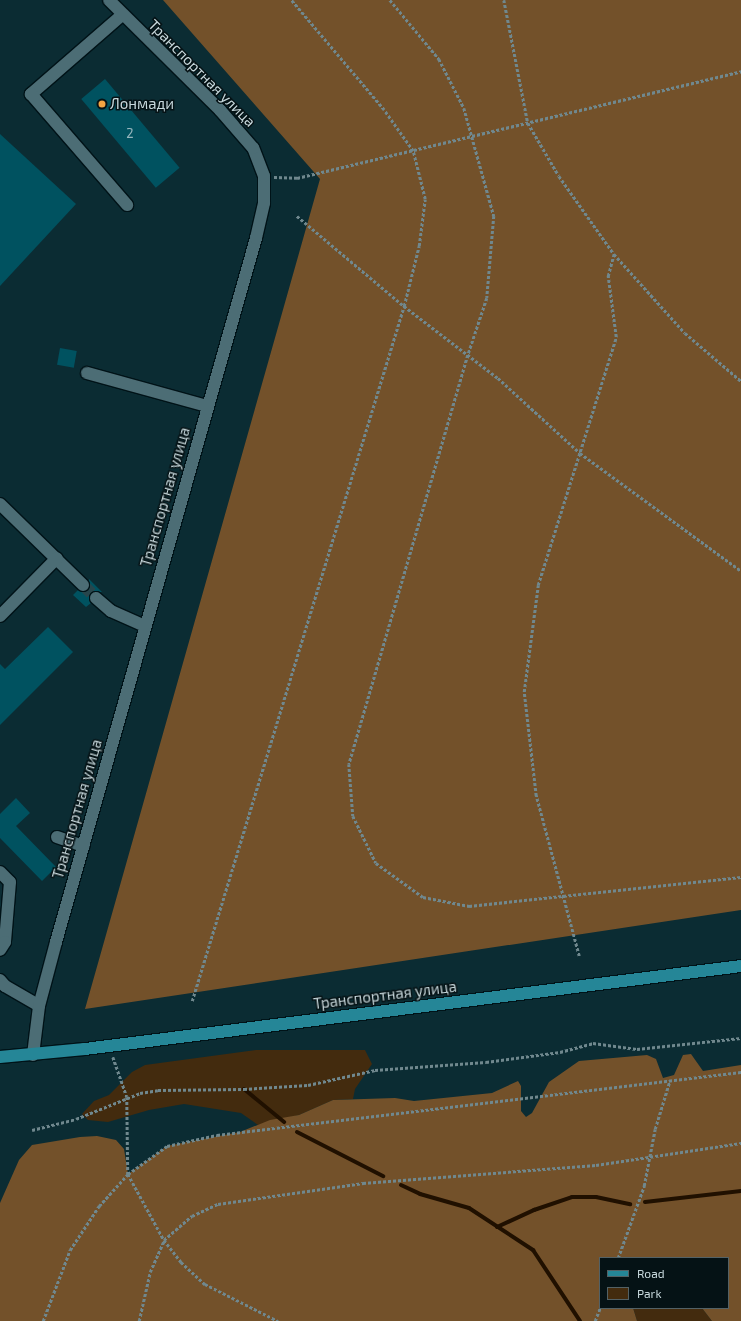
<!DOCTYPE html>
<meta charset="utf-8">
<style>
body{margin:0}
#map{position:relative;width:741px;height:1321px;overflow:hidden;background:#0b2c33;font-family:"Exo 2",sans-serif}
div>[style]{position:absolute}
.green>*{inset:0;background:#432b0e}
.forest>*{inset:0;background:#73512a}
.stream>*{height:4px;margin:-2px;padding:0 2px;transform-origin:2px;border-radius:2px;background:#201000}
.building>*{inset:0;background:#005260;transform-origin:0 0}
.minor-tunnel>*{height:12px;margin-top:-6px;transform-origin:0;background:repeating-linear-gradient(90deg,#27464c 0 12px,transparent 0 18px)}
.path>*{height:2.5px;margin-top:-1.25px;transform-origin:0;background:repeating-linear-gradient(90deg,#70888e 0 3px,transparent 0 5px)}
.roads{filter:drop-shadow(1px 0 #001318) drop-shadow(-1px 0 #001318) drop-shadow(0 1px #001318) drop-shadow(0 -1px #001318)}
.minor>*{height:12px;margin:-6px;padding:0 6px;transform-origin:6px;border-radius:6px;background:#4c6d75}
.major>*{height:12px;margin:-6px;padding:0 6px;transform-origin:6px;border-radius:6px;background:#258697}
.dots>*{width:11px;height:11px;translate:-50% -50%;box-sizing:border-box;border:2px solid #051215;border-radius:50%}
span{translate:-50% -50%;white-space:nowrap;text-align:center;line-height:1.15;-webkit-text-stroke:3px #051215;paint-order:stroke}
.number-label{font-size:13px;color:#95b6bd}
.number-label span{-webkit-text-stroke-width:0}
.street-label{font-size:15px;color:#c7d8dc}
.poi-label{font-size:15px;color:#c7d8dc}
.left{translate:0 -50%;text-align:left}
.legend{position:absolute;left:599px;top:1257px;width:130px;height:52px;box-sizing:border-box;background:#051215;border:1px solid #536165;margin:0;padding:5px 7px;list-style:none;font-size:12px;color:#c7d8dc}
.legend li{display:flex;align-items:center;gap:8px;height:20px}
.legend b{width:20px;border:1px solid #536165}
</style>
<div id="map">
<div class="green">
<i style="clip-path:polygon(256px 1050px,365px 1050px,372px 1064px,355px 1089px,353px 1099px,333px 1100px,299px 1115px,258px 1125px,241px 1113px,184px 1104px,149px 1110px,108px 1122px,88px 1120px,82px 1114px,94px 1101px,109px 1095px,132px 1072px,145px 1065px)"></i>
<i style="clip-path:polygon(633px 1308px,702px 1308px,712px 1321px,637px 1321px)"></i>
</div>
<div class="forest">
<i style="clip-path:polygon(163px 0,741px 0,741px 910px,85px 1009px,320px 179px)"></i>
<i style="clip-path:polygon(691px 1054px,703px 1071px,741px 1065px,741px 1321px,712px 1321px,702px 1308px,728px 1308px,728px 1258px,600px 1258px,600px 1308px,633px 1308px,637px 1321px,0 1321px,0 1203px,19px 1160px,32px 1145px,80px 1137px,97px 1136px,116px 1140px,124px 1149px,128px 1174px,167px 1146px,240px 1132px,270px 1120px,299px 1115px,333px 1100px,395px 1098px,414px 1101px,492px 1093px,518px 1081px,521px 1086px,521px 1111px,526px 1117px,532px 1113px,549px 1082px,579px 1061px,647px 1055px,656px 1059px,663px 1078px,674px 1075px,683px 1055px)"></i>
</div>
<div class="stream">
<i style="left:244px;top:1089px;width:52px;rotate:39.5deg"></i>
<i style="left:297px;top:1132px;width:97px;rotate:27.1deg"></i>
<i style="left:401px;top:1185px;width:21px;rotate:25deg"></i>
<i style="left:420px;top:1194px;width:51px;rotate:15.9deg"></i>
<i style="left:469px;top:1208px;width:77px;rotate:33.3deg"></i>
<i style="left:533px;top:1250px;width:85px;rotate:56.5deg"></i>
<i style="left:645px;top:1202px;width:97px;rotate:-6.5deg"></i>
<i style="left:497px;top:1227px;width:41px;rotate:-24.7deg"></i>
<i style="left:534px;top:1210px;width:40px;rotate:-18.9deg"></i>
<i style="left:572px;top:1197px;width:24px"></i>
<i style="left:596px;top:1197px;width:35px;rotate:12deg"></i>
</div>
<div class="building">
<i style="left:105px;top:79px;width:116px;height:31px;rotate:50deg"></i>
<i style="clip-path:polygon(0 134px,76px 204px,0 286px)"></i>
<i style="left:60px;top:348px;width:17px;height:17px;rotate:10deg"></i>
<i style="clip-path:polygon(89px 579px,102px 592px,91px 593px,89px 597px,91px 603px,86px 607px,73px 595px,78px 590px,88px 590px)"></i>
<i style="clip-path:polygon(48px 627px,73px 652px,0 725px,0 664px,5px 669px)"></i>
<i style="clip-path:polygon(16px 798px,30px 813px,16px 826px,56px 867px,42px 881px,0 838px,0 814px)"></i>
</div>
<div class="minor-tunnel">
<i style="left:83px;top:585px;width:18px;rotate:45deg"></i>
</div>
<div class="path">
<i style="left:390px;top:0;width:77px;rotate:50.3deg"></i>
<i style="left:439px;top:59px;width:55px;rotate:63deg"></i>
<i style="left:464px;top:108px;width:112px;rotate:74.5deg"></i>
<i style="left:494px;top:216px;width:82px;rotate:94.9deg"></i>
<i style="left:487px;top:298px;width:60px;rotate:108.4deg"></i>
<i style="left:468px;top:355px;width:426px;rotate:106.2deg"></i>
<i style="left:349px;top:764px;width:52px;rotate:85.6deg"></i>
<i style="left:353px;top:816px;width:52px;rotate:63.9deg"></i>
<i style="left:376px;top:863px;width:58px;rotate:35.9deg"></i>
<i style="left:423px;top:897px;width:47px;rotate:11.1deg"></i>
<i style="left:469px;top:906px;width:274px;rotate:-6.1deg"></i>
<i style="left:504px;top:0;width:125px;rotate:79deg"></i>
<i style="left:528px;top:123px;width:61px;rotate:59.7deg"></i>
<i style="left:559px;top:176px;width:95px;rotate:54.8deg"></i>
<i style="left:614px;top:254px;width:106px;rotate:48.1deg"></i>
<i style="left:685px;top:333px;width:74px;rotate:40.6deg"></i>
<i style="left:274px;top:177px;width:23px;rotate:2deg"></i>
<i style="left:297px;top:178px;width:457px;rotate:-13.5deg"></i>
<i style="left:297px;top:216px;width:140px;rotate:40.1deg"></i>
<i style="left:404px;top:306px;width:118px;rotate:37.5deg"></i>
<i style="left:498px;top:378px;width:111px;rotate:42.4deg"></i>
<i style="left:580px;top:453px;width:200px;rotate:36.2deg"></i>
<i style="left:579px;top:956px;width:166px;rotate:-105deg"></i>
<i style="left:536px;top:796px;width:105px;rotate:-96.6deg"></i>
<i style="left:524px;top:692px;width:108px;rotate:-82.5deg"></i>
<i style="left:538px;top:585px;width:260px;rotate:-72.5deg"></i>
<i style="left:616px;top:337px;width:62px;rotate:-97.5deg"></i>
<i style="left:608px;top:276px;width:23px;rotate:-75deg"></i>
<i style="left:192px;top:1001px;width:727px;rotate:-73.04deg"></i>
<i style="left:404px;top:306px;width:62px;rotate:-76deg"></i>
<i style="left:419px;top:246px;width:47px;rotate:-82.7deg"></i>
<i style="left:425px;top:199px;width:49px;rotate:-104deg"></i>
<i style="left:413px;top:151px;width:50px;rotate:-125.3deg"></i>
<i style="left:384px;top:110px;width:144px;rotate:-130.2deg"></i>
<i style="left:113px;top:1057px;width:42px;rotate:70.7deg"></i>
<i style="left:127px;top:1097px;width:77px;rotate:89.3deg"></i>
<i style="left:128px;top:1174px;width:75px;rotate:61.4deg"></i>
<i style="left:164px;top:1240px;width:28px;rotate:52deg"></i>
<i style="left:181px;top:1262px;width:33px;rotate:43deg"></i>
<i style="left:205px;top:1284px;width:82px;rotate:26.9deg"></i>
<i style="left:32px;top:1130px;width:45px;rotate:-14deg"></i>
<i style="left:76px;top:1119px;width:69px;rotate:-22.1deg"></i>
<i style="left:140px;top:1093px;width:18px;rotate:-9deg"></i>
<i style="left:158px;top:1090px;width:86px;rotate:-0.7deg"></i>
<i style="left:244px;top:1089px;width:64px;rotate:-3.6deg"></i>
<i style="left:308px;top:1085px;width:69px;rotate:-12.6deg"></i>
<i style="left:375px;top:1070px;width:111px;rotate:-4.1deg"></i>
<i style="left:486px;top:1062px;width:75px;rotate:-7.7deg"></i>
<i style="left:560px;top:1052px;width:34px;rotate:-15deg"></i>
<i style="left:593px;top:1043px;width:44px;rotate:7.8deg"></i>
<i style="left:637px;top:1049px;width:105px;rotate:-6deg"></i>
<i style="left:618px;top:1258px;width:77px;rotate:-70.1deg"></i>
<i style="left:644px;top:1186px;width:58px;rotate:-79.1deg"></i>
<i style="left:655px;top:1129px;width:51px;rotate:-73deg"></i>
<i style="left:43px;top:1321px;width:76px;rotate:-69.2deg"></i>
<i style="left:70px;top:1250px;width:53px;rotate:-56.6deg"></i>
<i style="left:99px;top:1206px;width:43px;rotate:-47.8deg"></i>
<i style="left:128px;top:1174px;width:48px;rotate:-35.7deg"></i>
<i style="left:167px;top:1146px;width:51px;rotate:-12.4deg"></i>
<i style="left:217px;top:1135px;width:528px;rotate:-6.86deg"></i>
<i style="left:139px;top:1321px;width:50px;rotate:-77.3deg"></i>
<i style="left:150px;top:1272px;width:35px;rotate:-66deg"></i>
<i style="left:164px;top:1240px;width:37px;rotate:-41deg"></i>
<i style="left:192px;top:1216px;width:29px;rotate:-25deg"></i>
<i style="left:218px;top:1204px;width:147px;rotate:-8.2deg"></i>
<i style="left:363px;top:1183px;width:234px;rotate:-4.4deg"></i>
<i style="left:596px;top:1165px;width:147px;rotate:-8.6deg"></i>
<i style="left:595px;top:1321px;width:14px;rotate:-69deg"></i>
</div>
<div class="roads">
<div class="minor">
<i style="left:122px;top:15px;width:121px;rotate:139deg"></i>
<i style="left:31px;top:94px;width:147px;rotate:49.1deg"></i>
<i style="left:87px;top:373px;width:124px;rotate:15.4deg"></i>
<i style="left:0;top:504px;width:116px;rotate:44.3deg"></i>
<i style="left:96px;top:598px;width:20px;rotate:41deg"></i>
<i style="left:111px;top:611px;width:37px;rotate:24deg"></i>
<i style="left:0;top:616px;width:81px;rotate:-45.5deg"></i>
<i style="left:57px;top:837px;width:28px;rotate:19deg"></i>
<i style="left:0;top:872px;width:14px;rotate:45deg"></i>
<i style="left:10px;top:882px;width:60px;rotate:94.8deg"></i>
<i style="left:5px;top:942px;width:9px;rotate:122deg"></i>
<i style="left:0;top:980px;width:8px;rotate:50deg"></i>
<i style="left:5px;top:986px;width:39px;rotate:30deg"></i>
<i style="left:33px;top:1055px;width:49px;rotate:-83deg"></i>
<i style="left:39px;top:1006px;width:66px;rotate:-75.1deg"></i>
<i style="left:56px;top:942px;width:732px;rotate:-74.14deg"></i>
<i style="left:256px;top:238px;width:36px;rotate:-77deg"></i>
<i style="left:264px;top:203px;width:27px;rotate:-90deg"></i>
<i style="left:264px;top:176px;width:30px;rotate:-111deg"></i>
<i style="left:253px;top:148px;width:50px;rotate:-131deg"></i>
<i style="left:220px;top:110px;width:156px;rotate:-135.3deg"></i>
</div>
<div class="major">
<i style="left:0;top:1057px;width:85px;rotate:-5.4deg"></i>
<i style="left:85px;top:1049px;width:661px;rotate:-7.21deg"></i>
</div>
</div>
<div class="dots">
<i style="left:102px;top:104px;background:#f4a443"></i>
</div>
<div class="number-label">
<span style="left:130px;top:133px">2</span>
</div>
<div class="street-label">
<span style="left:202px;top:73px;rotate:45deg">Транспортная улица</span>
<span style="left:165px;top:497px;rotate:-74deg">Транспортная улица</span>
<span style="left:77px;top:809px;rotate:-74deg">Транспортная улица</span>
<span style="left:385px;top:995px;rotate:-7deg">Транспортная улица</span>
</div>
<div class="poi-label">
<span class="left" style="left:110px;top:104px">Лонмади</span>
</div>
<ul class="legend">
<li><b style="height:5px;background:#258697"></b>Road</li>
<li><b style="height:11px;background:#432b0e"></b>Park</li>
</ul>
</div>
